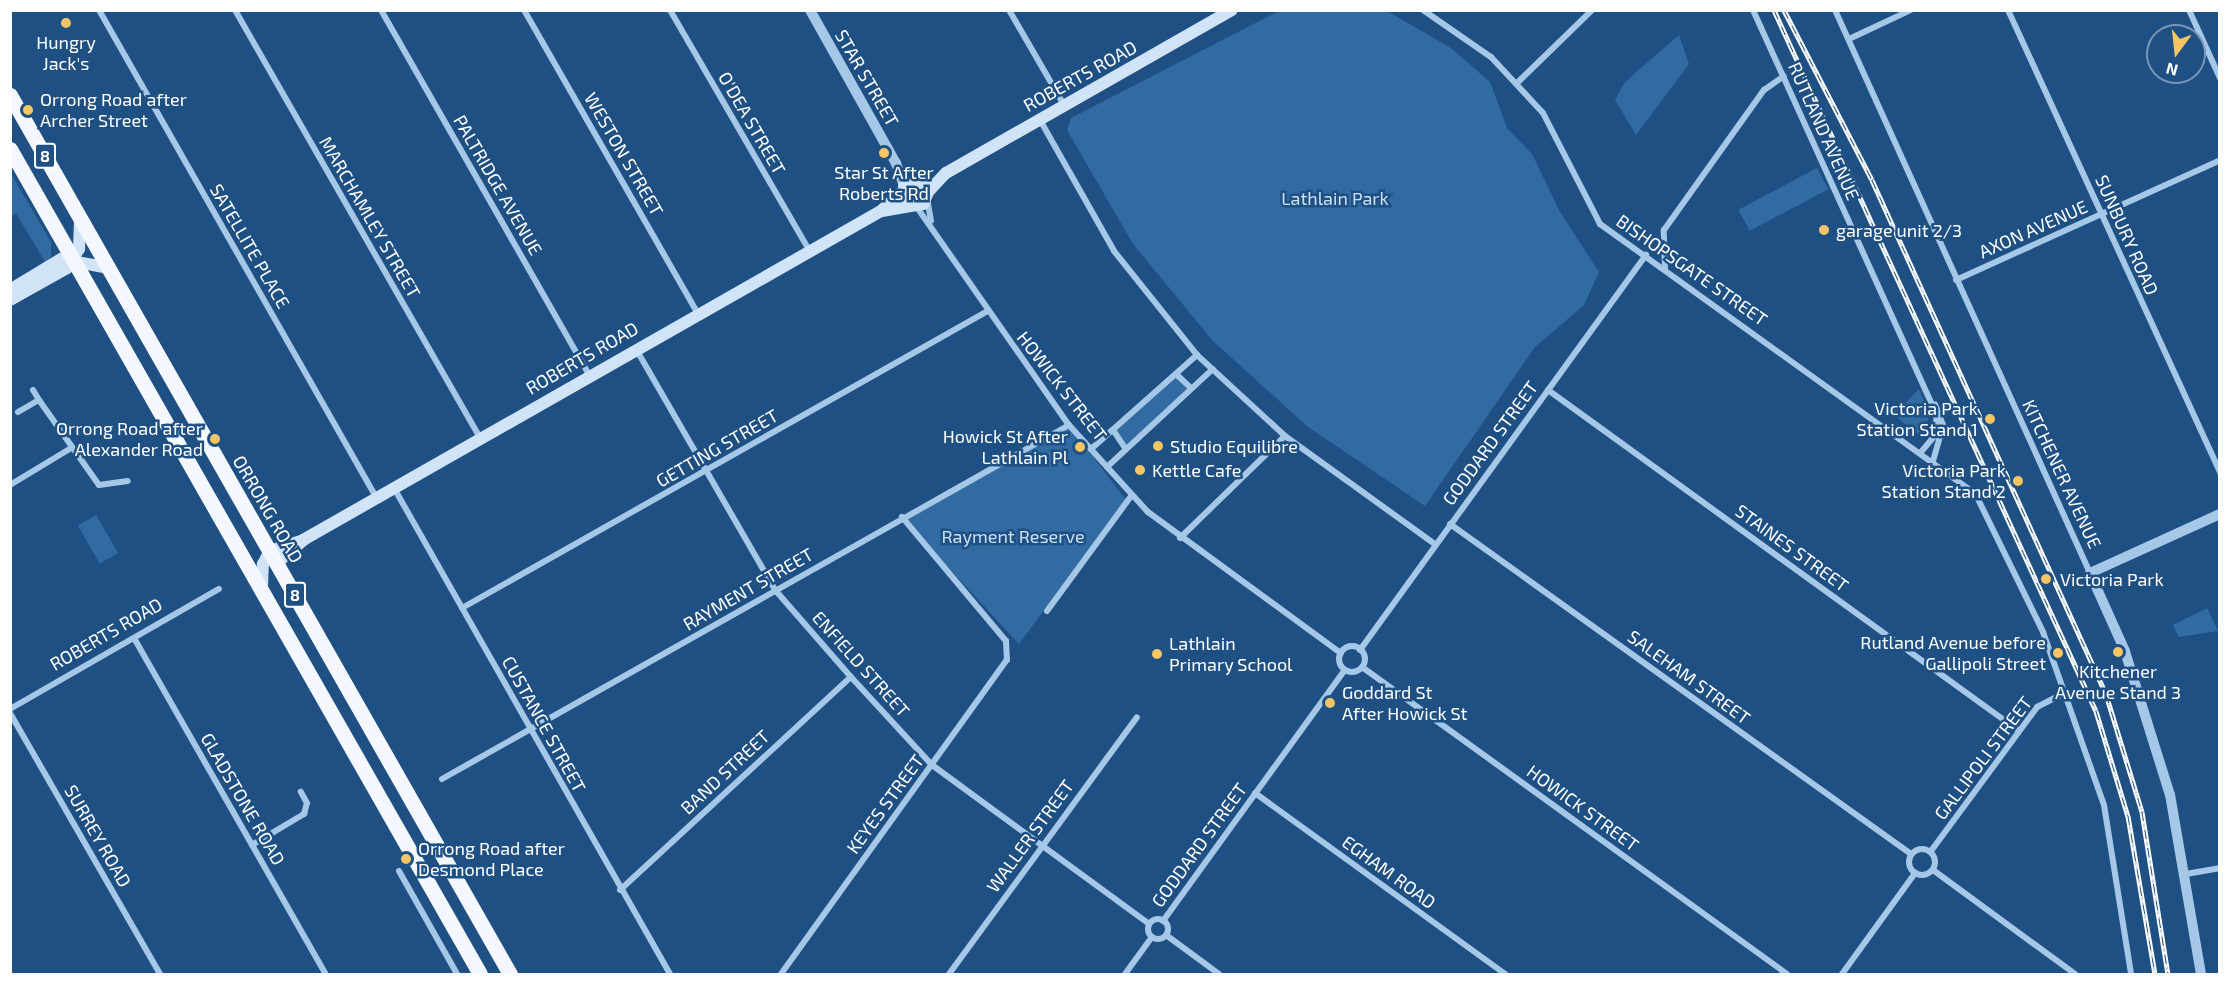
<!DOCTYPE html>
<style>
body{margin:0}
#map{position:relative;width:2230px;height:985px;overflow:hidden;background:#1e5083;font-family:"Exo 2",sans-serif}
div>[style]{position:absolute}
.green>*{inset:0;background:#326ba1;transform-origin:0 0}
.minor>*{height:6px;margin:-3px;padding:0 3px;transform-origin:3px;border-radius:3px;background:#a5c8e9}
.minor>.ring{margin:-3px;padding:0;box-sizing:content-box;background:none;border:6px solid #a5c8e9;border-radius:50%}
.tertiary>*{height:10px;margin:-5px;padding:0 5px;transform-origin:5px;border-radius:5px;background:#a5c8e9}
.secondary>*{height:12px;margin:-6px;padding:0 6px;transform-origin:6px;border-radius:6px;background:#d0e3f7}
.trunk>*{height:15px;margin:-7.5px;padding:0 7.5px;transform-origin:7.5px;border-radius:7.5px;background:#f4f8fe}
.rail>*{height:5px;margin-top:-2.5px;transform-origin:0;background:repeating-linear-gradient(90deg,#1e5083 0 9px,#fff 0 18px);box-sizing:border-box;border-block:2px solid #fff}
.dots>*{width:16px;height:16px;translate:-50% -50%;box-sizing:border-box;border:3px solid #1e5083;border-radius:50%}
span{translate:-50% -50%;white-space:nowrap;text-align:center;line-height:1.15;-webkit-text-stroke:5px #1e5083;paint-order:stroke}
.shield-label span{padding:2px 4px;background:#1e5083;border:2px solid;border-radius:4px;-webkit-text-stroke-width:0}
.shield-label{font-size:16px;color:#fff;font-weight:700}
.poi-label{font-size:18px;color:#fff}
.left{translate:0 -50%;text-align:left}
.right{translate:-100% -50%;text-align:right}
.street-label{font-size:18px;color:#fff}
.park-label{font-size:18px;color:#c9e1f7}
.frame{position:absolute;inset:0;border:12px solid #fff;pointer-events:none}
.north{position:absolute;left:2146px;top:24px;width:60px;height:60px;box-sizing:border-box;background:#1e5083;border:2px solid #7896b5;border-radius:50%;rotate:195deg;font-size:16px;font-weight:700;line-height:24px;text-align:center;color:#fff}
.north::after{content:'';display:block;margin:auto;width:21px;height:27px;background:#f8c564;clip-path:polygon(50% 0,100% 100%,50% 72%,0 100%)}
</style>
<div id="map">
<div class="green">
<i style="clip-path:polygon(1279px 11px,1387px 11px,1451px 48px,1490px 82px,1507px 128px,1532px 154px,1560px 212px,1599px 272px,1584px 305px,1535px 347px,1425px 506px,1308px 427px,1213px 341px,1133px 244px,1067px 130px,1071px 118px)"></i>
<i style="clip-path:polygon(1679px 35px,1689px 64px,1636px 135px,1615px 100px,1625px 82px)"></i>
<i style="left:1817px;top:168px;width:24px;height:89px;rotate:62deg"></i>
<i style="clip-path:polygon(10px 172px,51px 242px,51px 257px,45px 262px,16px 213px,11px 216px)"></i>
<i style="clip-path:polygon(1176px 374px,1191px 388px,1126px 449px,1113px 430px)"></i>
<i style="clip-path:polygon(1919px 389px,1930px 415px,1920px 436px,1889px 411px,1901px 408px)"></i>
<i style="clip-path:polygon(1069px 425px,1126px 500px,1019px 644px,902px 517px)"></i>
<i style="left:96px;top:515px;width:44px;height:21px;rotate:60deg"></i>
<i style="clip-path:polygon(2207px 608px,2218px 631px,2179px 637px,2173px 625px)"></i>
</div>
<div class="minor">
<i style="left:99px;top:10px;width:560px;rotate:60.37deg"></i>
<i style="left:235px;top:10px;width:493px;rotate:60.2deg"></i>
<i style="left:381px;top:10px;width:419px;rotate:60.3deg"></i>
<i style="left:524px;top:10px;width:348px;rotate:60.2deg"></i>
<i style="left:670px;top:10px;width:277px;rotate:59.9deg"></i>
<i style="left:1009px;top:10px;width:110px;rotate:59.9deg"></i>
<i style="left:1423px;top:10px;width:83px;rotate:34.7deg"></i>
<i style="left:1491px;top:57px;width:76px;rotate:47.1deg"></i>
<i style="left:1543px;top:113px;width:125px;rotate:62.8deg"></i>
<i style="left:1600px;top:224px;width:462px;rotate:35.7deg"></i>
<i style="left:1975px;top:493px;width:155px;rotate:63.9deg"></i>
<i style="left:2043px;top:632px;width:183px;rotate:70.6deg"></i>
<i style="left:2104px;top:805px;width:171px;rotate:80.9deg"></i>
<i style="left:1753px;top:10px;width:444px;rotate:65.6deg"></i>
<i style="left:1936px;top:414px;width:19px;rotate:87deg"></i>
<i style="left:1937px;top:433px;width:25px;rotate:130deg"></i>
<i style="left:1835px;top:10px;width:618px;rotate:65.63deg"></i>
<i style="left:2008px;top:10px;width:508px;rotate:65.35deg"></i>
<i style="left:2189px;top:10px;width:75px;rotate:65.5deg"></i>
<i style="left:1849px;top:39px;width:68px;rotate:-25.1deg"></i>
<i style="left:1517px;top:83px;width:105px;rotate:-44.2deg"></i>
<i style="left:1040px;top:120px;width:150px;rotate:60.5deg"></i>
<i style="left:1114px;top:251px;width:133px;rotate:51.4deg"></i>
<i style="left:1197px;top:355px;width:120px;rotate:42.6deg"></i>
<i style="left:1285px;top:436px;width:185px;rotate:35.8deg"></i>
<i style="left:927px;top:198px;width:23px;rotate:80deg"></i>
<i style="left:916px;top:206px;width:267px;rotate:55.1deg"></i>
<i style="left:1069px;top:425px;width:118px;rotate:47.8deg"></i>
<i style="left:1148px;top:512px;width:239px;rotate:36.2deg"></i>
<i style="left:1665px;top:268px;width:38px;rotate:-92deg"></i>
<i style="left:1664px;top:230px;width:172px;rotate:-54.5deg"></i>
<i style="left:1764px;top:90px;width:24px;rotate:-35deg"></i>
<i style="left:1956px;top:280px;width:290px;rotate:-24.4deg"></i>
<i style="left:636px;top:349px;width:280px;rotate:60deg"></i>
<i style="left:776px;top:591px;width:114px;rotate:48.9deg"></i>
<i style="left:851px;top:677px;width:120px;rotate:47.4deg"></i>
<i style="left:932px;top:765px;width:269px;rotate:36.2deg"></i>
<i style="left:1176px;top:374px;width:21px;rotate:43deg"></i>
<i style="left:33px;top:390px;width:12px;rotate:59deg"></i>
<i style="left:1548px;top:390px;width:581px;rotate:35.9deg"></i>
<i style="left:18px;top:412px;width:24px;rotate:-30deg"></i>
<i style="left:39px;top:400px;width:104px;rotate:54.8deg"></i>
<i style="left:99px;top:485px;width:29px;rotate:-8deg"></i>
<i style="left:1113px;top:430px;width:23px;rotate:56deg"></i>
<i style="left:1091px;top:449px;width:142px;rotate:-41.6deg"></i>
<i style="left:1933px;top:461px;width:37px;rotate:-74deg"></i>
<i style="left:1943px;top:425px;width:22px;rotate:-111deg"></i>
<i style="left:1107px;top:467px;width:144px;rotate:-42.8deg"></i>
<i style="left:10px;top:485px;width:71px;rotate:-31.2deg"></i>
<i style="left:394px;top:488px;width:559px;rotate:60.41deg"></i>
<i style="left:1450px;top:524px;width:567px;rotate:35.6deg"></i>
<i style="left:1180px;top:538px;width:146px;rotate:-44.2deg"></i>
<i style="left:462px;top:608px;width:602px;rotate:-29.46deg"></i>
<i style="left:1047px;top:611px;width:144px;rotate:-53.8deg"></i>
<i style="left:134px;top:638px;width:387px;rotate:60.3deg"></i>
<i class="ring" style="left:1339px;top:646px;width:20px;height:20px"></i>
<i style="left:1360px;top:650px;width:488px;rotate:-54.1deg"></i>
<i style="left:1362px;top:667px;width:524px;rotate:35.84deg"></i>
<i style="left:10px;top:709px;width:241px;rotate:-29.9deg"></i>
<i style="left:10px;top:713px;width:301px;rotate:60.1deg"></i>
<i style="left:442px;top:779px;width:720px;rotate:-29.45deg"></i>
<i style="left:1255px;top:793px;width:309px;rotate:35.9deg"></i>
<i style="left:252px;top:845px;width:61px;rotate:-30.8deg"></i>
<i style="left:304px;top:814px;width:11px;rotate:-75deg"></i>
<i style="left:307px;top:803px;width:13px;rotate:-119deg"></i>
<i class="ring" style="left:1909px;top:849px;width:20px;height:20px"></i>
<i style="left:1931px;top:851px;width:179px;rotate:-53.6deg"></i>
<i style="left:2037px;top:707px;width:33px;rotate:-27deg"></i>
<i style="left:1933px;top:870px;width:176px;rotate:36.2deg"></i>
<i style="left:399px;top:871px;width:118px;rotate:60.6deg"></i>
<i style="left:2186px;top:874px;width:35px;rotate:-10deg"></i>
<i style="left:620px;top:890px;width:314px;rotate:-42.7deg"></i>
<i class="ring" style="left:1148px;top:919px;width:14px;height:14px"></i>
<i style="left:1163px;top:921px;width:310px;rotate:-54.1deg"></i>
<i style="left:1166px;top:935px;width:66px;rotate:36.3deg"></i>
<i style="left:781px;top:974px;width:387px;rotate:-54.3deg"></i>
<i style="left:1007px;top:660px;width:19px;rotate:-93deg"></i>
<i style="left:1006px;top:641px;width:162px;rotate:-130deg"></i>
<i style="left:949px;top:974px;width:318px;rotate:-53.8deg"></i>
<i style="left:1125px;top:974px;width:46px;rotate:-53.9deg"></i>
<i style="left:1842px;top:974px;width:125px;rotate:-54.1deg"></i>
</div>
<div class="tertiary">
<i style="left:810px;top:10px;width:176px;rotate:60.7deg"></i>
<i style="left:896px;top:163px;width:24px;rotate:71deg"></i>
<i style="left:2201px;top:974px;width:182px;rotate:-99.8deg"></i>
<i style="left:2170px;top:795px;width:151px;rotate:-107.4deg"></i>
<i style="left:2125px;top:651px;width:85px;rotate:-114.2deg"></i>
<i style="left:2090px;top:573px;width:143px;rotate:-24.4deg"></i>
</div>
<div class="secondary">
<i style="left:928px;top:192px;width:26px;rotate:-47deg"></i>
<i style="left:946px;top:173px;width:329px;rotate:-29.7deg"></i>
<i style="left:882px;top:211px;width:42px;rotate:-9.7deg"></i>
<i style="left:923px;top:204px;width:13px;rotate:-67deg"></i>
<i style="left:928px;top:192px;width:12px;rotate:-121deg"></i>
<i style="left:922px;top:182px;width:18px;rotate:167deg"></i>
<i style="left:904px;top:186px;width:18px;rotate:77deg"></i>
<i style="left:10px;top:290px;width:60px;rotate:-31.3deg"></i>
<i style="left:61px;top:259px;width:49px;rotate:10.6deg"></i>
<i style="left:10px;top:300px;width:65px;rotate:-29.3deg"></i>
<i style="left:67px;top:268px;width:22px;rotate:-58deg"></i>
<i style="left:79px;top:249px;width:30px;rotate:-88deg"></i>
<i style="left:277px;top:563px;width:35px;rotate:-41deg"></i>
<i style="left:262px;top:588px;width:24px;rotate:-88deg"></i>
<i style="left:263px;top:564px;width:15px;rotate:-62deg"></i>
<i style="left:270px;top:551px;width:35px;rotate:-18deg"></i>
<i style="left:303px;top:540px;width:665px;rotate:-29.65deg"></i>
<i style="left:881px;top:211px;width:27px;rotate:-42deg"></i>
</div>
<div class="trunk">
<i style="left:10px;top:95px;width:1011px;rotate:60.37deg"></i>
<i style="left:10px;top:149px;width:949px;rotate:60.33deg"></i>
</div>
<div class="rail">
<i style="left:1774px;top:10px;width:771px;rotate:65.33deg"></i>
<i style="left:2096px;top:711px;width:110px;rotate:73.1deg"></i>
<i style="left:2128px;top:816px;width:160px;rotate:80.3deg"></i>
<i style="left:1784px;top:10px;width:191px;rotate:62.6deg"></i>
<i style="left:1872px;top:180px;width:565px;rotate:65.52deg"></i>
<i style="left:2106px;top:694px;width:123px;rotate:73deg"></i>
<i style="left:2142px;top:812px;width:164px;rotate:80.9deg"></i>
</div>
<div class="dots">
<i style="left:66px;top:23px;background:#f8c564"></i>
<i style="left:28px;top:110px;background:#f8c564"></i>
<i style="left:884px;top:153px;background:#f8c564"></i>
<i style="left:1824px;top:230px;background:#f8c564"></i>
<i style="left:1990px;top:419px;background:#f8c564"></i>
<i style="left:215px;top:439px;background:#f8c564"></i>
<i style="left:1158px;top:446px;background:#f8c564"></i>
<i style="left:1080px;top:447px;background:#f8c564"></i>
<i style="left:1140px;top:470px;background:#f8c564"></i>
<i style="left:2018px;top:481px;background:#f8c564"></i>
<i style="left:2046px;top:579px;background:#f8c564"></i>
<i style="left:2118px;top:652px;background:#f8c564"></i>
<i style="left:2058px;top:653px;background:#f8c564"></i>
<i style="left:1157px;top:654px;background:#f8c564"></i>
<i style="left:1330px;top:703px;background:#f8c564"></i>
<i style="left:406px;top:859px;background:#f8c564"></i>
</div>
<div class="shield-label">
<span style="left:45px;top:156px">8</span>
<span style="left:295px;top:595px">8</span>
</div>
<div class="poi-label">
<span style="left:66px;top:53px">Hungry<br>Jack's</span>
<span class="left" style="left:40px;top:110px">Orrong Road after<br>Archer Street</span>
<span style="left:884px;top:183px">Star St After<br>Roberts Rd</span>
<span class="left" style="left:1836px;top:230px">garage unit 2/3</span>
<span class="right" style="left:1978px;top:419px">Victoria Park<br>Station Stand 1</span>
<span class="right" style="left:203px;top:439px">Orrong Road after<br>Alexander Road</span>
<span class="right" style="left:1068px;top:447px">Howick St After<br>Lathlain Pl</span>
<span class="left" style="left:1170px;top:446px">Studio Equilibre</span>
<span class="left" style="left:1152px;top:470px">Kettle Cafe</span>
<span class="right" style="left:2006px;top:481px">Victoria Park<br>Station Stand 2</span>
<span class="left" style="left:2060px;top:579px">Victoria Park</span>
<span class="right" style="left:2046px;top:653px">Rutland Avenue before<br>Gallipoli Street</span>
<span class="left" style="left:1169px;top:654px">Lathlain<br>Primary School</span>
<span style="left:2118px;top:682px">Kitchener<br>Avenue Stand 3</span>
<span class="left" style="left:1342px;top:703px">Goddard St<br>After Howick St</span>
<span class="left" style="left:418px;top:859px">Orrong Road after<br>Desmond Place</span>
</div>
<div class="street-label">
<span style="left:1080px;top:76px;rotate:-29deg">ROBERTS ROAD</span>
<span style="left:867px;top:78px;rotate:60deg">STAR STREET</span>
<span style="left:752px;top:123px;rotate:60deg">O'DEA STREET</span>
<span style="left:1824px;top:131px;rotate:66deg">RUTLAND AVENUE</span>
<span style="left:624px;top:154px;rotate:60deg">WESTON STREET</span>
<span style="left:498px;top:185px;rotate:60deg">PALTRIDGE AVENUE</span>
<span style="left:370px;top:217px;rotate:60deg">MARCHAMLEY STREET</span>
<span style="left:2033px;top:229px;rotate:-24deg">AXON AVENUE</span>
<span style="left:2127px;top:235px;rotate:66deg">SUNBURY ROAD</span>
<span style="left:250px;top:246px;rotate:60deg">SATELLITE PLACE</span>
<span style="left:1692px;top:270px;rotate:35deg">BISHOPSGATE STREET</span>
<span style="left:582px;top:358px;rotate:-30deg">ROBERTS ROAD</span>
<span style="left:1062px;top:386px;rotate:52deg">HOWICK STREET</span>
<span style="left:1490px;top:443px;rotate:-54deg">GODDARD STREET</span>
<span style="left:717px;top:448px;rotate:-30deg">GETTING STREET</span>
<span style="left:2062px;top:474px;rotate:65deg">KITCHENER AVENUE</span>
<span style="left:268px;top:509px;rotate:60deg">ORRONG ROAD</span>
<span style="left:1792px;top:548px;rotate:36deg">STAINES STREET</span>
<span style="left:748px;top:589px;rotate:-30deg">RAYMENT STREET</span>
<span style="left:106px;top:634px;rotate:-30deg">ROBERTS ROAD</span>
<span style="left:861px;top:664px;rotate:48deg">ENFIELD STREET</span>
<span style="left:1689px;top:677px;rotate:36deg">SALEHAM STREET</span>
<span style="left:544px;top:724px;rotate:61deg">CUSTANCE STREET</span>
<span style="left:1983px;top:758px;rotate:-53deg">GALLIPOLI STREET</span>
<span style="left:725px;top:772px;rotate:-43deg">BAND STREET</span>
<span style="left:243px;top:799px;rotate:60deg">GLADSTONE ROAD</span>
<span style="left:885px;top:804px;rotate:-54deg">KEYES STREET</span>
<span style="left:1583px;top:808px;rotate:36deg">HOWICK STREET</span>
<span style="left:98px;top:836px;rotate:60deg">SURREY ROAD</span>
<span style="left:1030px;top:836px;rotate:-54deg">WALLER STREET</span>
<span style="left:1199px;top:845px;rotate:-54deg">GODDARD STREET</span>
<span style="left:1389px;top:872px;rotate:36deg">EGHAM ROAD</span>
</div>
<div class="park-label">
<span style="left:1335px;top:198px">Lathlain Park</span>
<span style="left:1013px;top:536px">Rayment Reserve</span>
</div>
<div class="frame"></div>
<div class="north">N</div>
</div>
